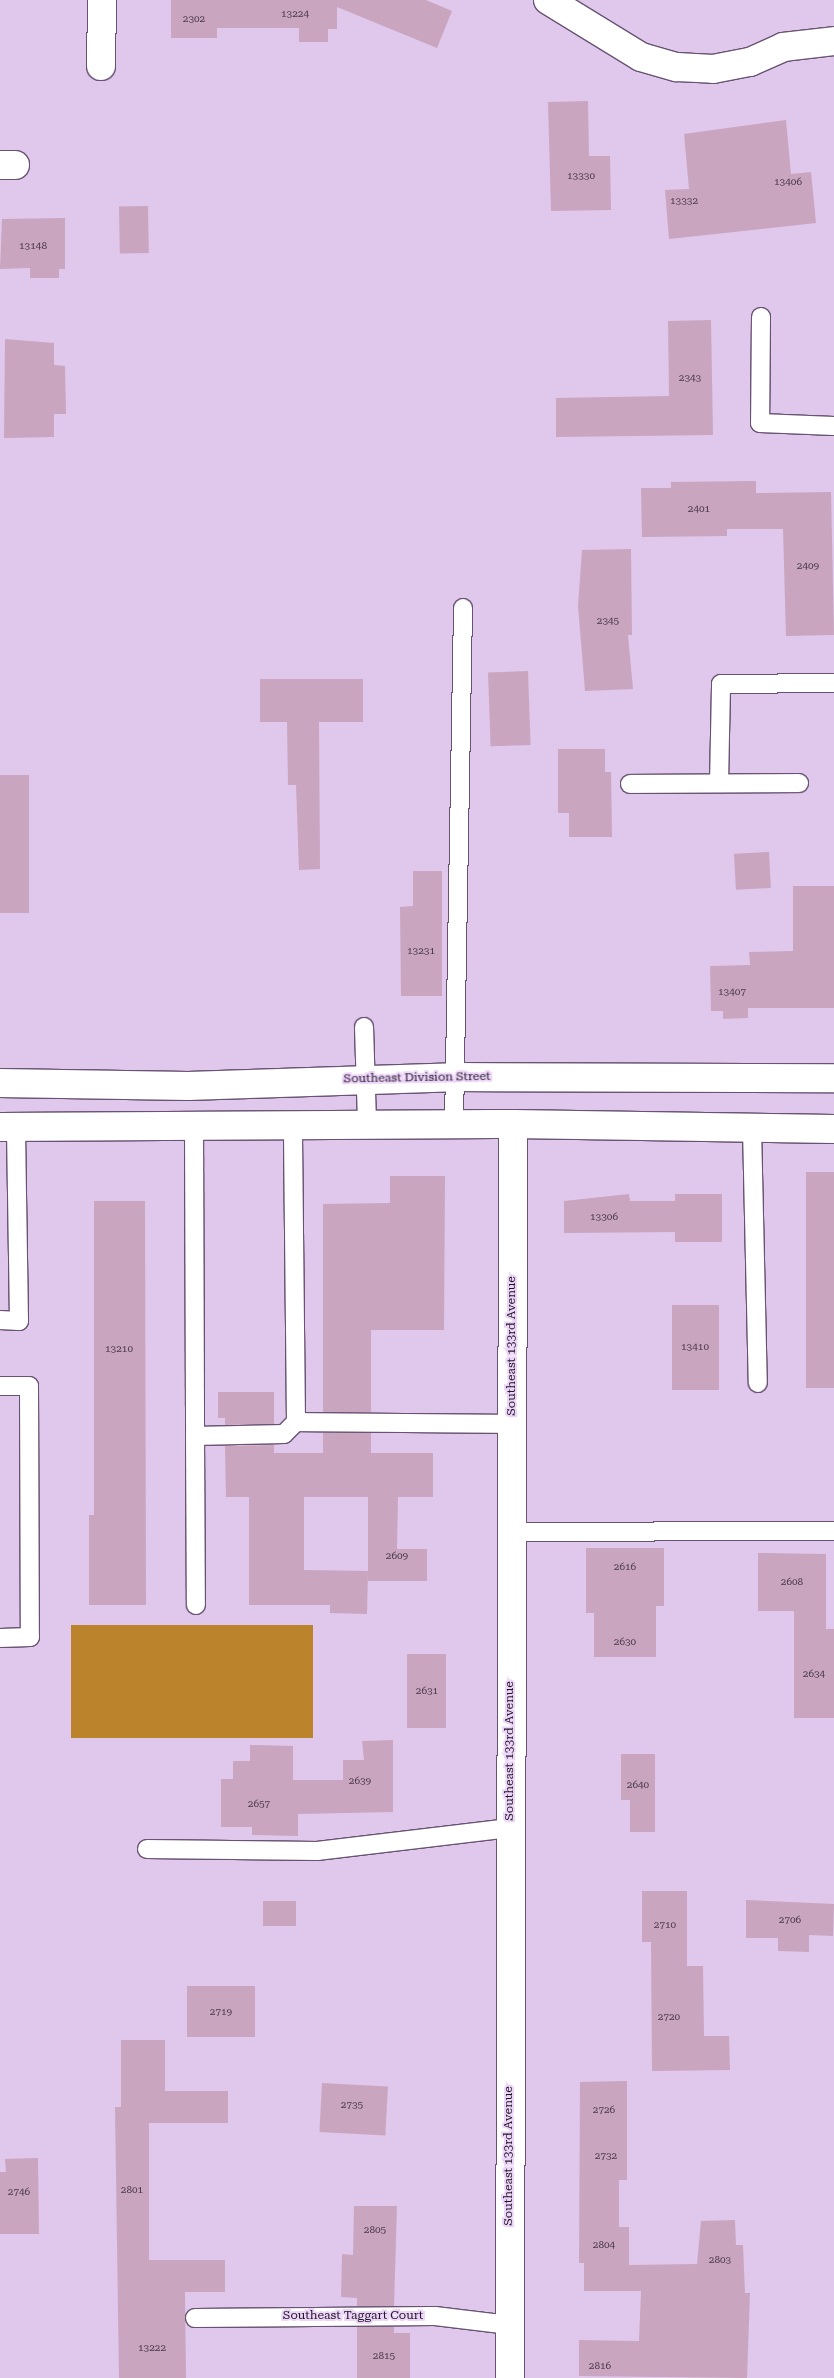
<!DOCTYPE html>
<style>
body{margin:0}
#map{position:relative;width:834px;height:2378px;overflow:hidden;background:#e0c7ec;font-family:"Roboto Serif",serif}
div>[style]{position:absolute}
.forest>*{inset:0;background:#bb832b;transform-origin:0 0}
.building>*{inset:0;background:#c9a5c0;transform-origin:0 0}
.roads{filter:drop-shadow(1px 0 #685372) drop-shadow(-1px 0 #685372) drop-shadow(0 1px #685372) drop-shadow(0 -1px #685372)}
.service>*{height:18px;margin:-9px;padding:0 9px;transform-origin:9px;border-radius:9px;background:#fff}
.minor>*{height:28px;margin:-14px;padding:0 14px;transform-origin:14px;border-radius:14px;background:#fff}
.primary>*{height:28px;margin:-14px;padding:0 14px;transform-origin:14px;border-radius:14px;background:#fff}
span{translate:-50% -50%;white-space:nowrap;text-align:center;line-height:1.15;-webkit-text-stroke:4px #edd4f9;paint-order:stroke}
.number-label{font-size:10px;color:#49394a}
.number-label span{-webkit-text-stroke-width:0}
.street-label{font-size:12px;color:#1e1522}
</style>
<div id="map">
<div class="forest">
<i style="left:313px;top:1625px;width:113px;height:242px;rotate:90deg"></i>
</div>
<div class="building">
<i style="clip-path:polygon(171px 0,426px 0,452px 11px,437px 48px,337px 7px,337px 29px,328px 29px,328px 42px,299px 42px,299px 28px,217px 28px,217px 38px,171px 38px)"></i>
<i style="clip-path:polygon(588px 101px,589px 156px,610px 156px,611px 210px,551px 211px,548px 102px)"></i>
<i style="clip-path:polygon(786px 120px,791px 174px,811px 172px,816px 223px,669px 239px,665px 190px,689px 189px,684px 134px)"></i>
<i style="left:148px;top:206px;width:47px;height:29px;rotate:89deg"></i>
<i style="clip-path:polygon(65px 218px,65px 269px,59px 269px,59px 278px,30px 278px,30px 268px,0 269px,2px 219px)"></i>
<i style="clip-path:polygon(711px 320px,713px 435px,556px 437px,556px 398px,669px 396px,668px 321px)"></i>
<i style="clip-path:polygon(5px 339px,54px 343px,54px 365px,65px 366px,66px 414px,54px 414px,54px 437px,4px 438px)"></i>
<i style="clip-path:polygon(756px 481px,756px 493px,831px 492px,834px 635px,786px 636px,783px 529px,727px 529px,727px 536px,642px 537px,641px 488px,671px 488px,671px 482px)"></i>
<i style="clip-path:polygon(631px 549px,632px 635px,628px 635px,633px 689px,585px 691px,578px 606px,582px 550px)"></i>
<i style="left:528px;top:671px;width:74px;height:40px;rotate:88deg"></i>
<i style="clip-path:polygon(260px 679px,363px 679px,363px 722px,319px 722px,320px 869px,299px 870px,296px 785px,288px 785px,287px 722px,260px 722px)"></i>
<i style="clip-path:polygon(558px 749px,605px 749px,605px 772px,611px 772px,612px 837px,569px 837px,569px 813px,558px 813px)"></i>
<i style="left:29px;top:775px;width:138px;height:29px;rotate:90deg"></i>
<i style="left:769px;top:852px;width:36px;height:35px;rotate:87deg"></i>
<i style="clip-path:polygon(413px 871px,442px 871px,442px 996px,401px 996px,400px 907px,413px 906px)"></i>
<i style="clip-path:polygon(793px 886px,834px 886px,834px 1008px,748px 1008px,748px 1018px,723px 1019px,723px 1011px,711px 1011px,710px 966px,750px 965px,749px 952px,793px 951px)"></i>
<i style="left:806px;top:1172px;width:28px;height:216px"></i>
<i style="clip-path:polygon(390px 1176px,445px 1176px,444px 1330px,371px 1330px,371px 1412px,323px 1412px,323px 1204px,390px 1203px)"></i>
<i style="clip-path:polygon(629px 1194px,630px 1201px,675px 1201px,675px 1194px,722px 1194px,722px 1242px,675px 1242px,675px 1232px,564px 1233px,564px 1201px)"></i>
<i style="clip-path:polygon(94px 1201px,145px 1201px,146px 1605px,89px 1605px,89px 1515px,94px 1515px)"></i>
<i style="left:672px;top:1305px;width:47px;height:85px"></i>
<i style="clip-path:polygon(218px 1392px,274px 1392px,274px 1424px,225px 1425px,225px 1418px,218px 1418px)"></i>
<i style="clip-path:polygon(evenodd,323px 1433px,371px 1433px,371px 1453px,433px 1453px,433px 1497px,398px 1497px,397px 1549px,427px 1549px,427px 1581px,368px 1581px,368px 1571px,367px 1614px,330px 1613px,330px 1605px,249px 1605px,249px 1497px,226px 1497px,225px 1446px,274px 1445px,274px 1453px,323px 1453px,323px 1433px,304px 1497px,368px 1497px,368px 1571px,304px 1570px,304px 1497px)"></i>
<i style="clip-path:polygon(586px 1548px,664px 1548px,664px 1606px,656px 1606px,656px 1657px,594px 1657px,594px 1613px,586px 1613px)"></i>
<i style="clip-path:polygon(758px 1553px,826px 1554px,826px 1629px,834px 1629px,834px 1718px,794px 1718px,794px 1611px,758px 1611px)"></i>
<i style="left:446px;top:1654px;width:74px;height:39px;rotate:90deg"></i>
<i style="clip-path:polygon(393px 1740px,393px 1812px,298px 1814px,298px 1836px,252px 1835px,252px 1827px,221px 1827px,221px 1779px,233px 1779px,233px 1761px,250px 1761px,250px 1745px,293px 1746px,293px 1780px,343px 1780px,343px 1760px,364px 1760px,362px 1741px)"></i>
<i style="clip-path:polygon(621px 1754px,655px 1754px,655px 1832px,630px 1832px,630px 1800px,621px 1800px)"></i>
<i style="clip-path:polygon(642px 1891px,687px 1891px,687px 1966px,703px 1966px,704px 2036px,729px 2036px,730px 2070px,652px 2071px,651px 1942px,642px 1942px)"></i>
<i style="clip-path:polygon(746px 1900px,834px 1904px,833px 1936px,809px 1935px,809px 1952px,778px 1951px,778px 1938px,746px 1938px)"></i>
<i style="left:263px;top:1901px;width:33px;height:25px"></i>
<i style="left:187px;top:1986px;width:68px;height:51px"></i>
<i style="clip-path:polygon(121px 2040px,165px 2040px,165px 2091px,228px 2091px,228px 2123px,149px 2123px,149px 2260px,225px 2260px,225px 2292px,185px 2292px,186px 2378px,119px 2378px,115px 2107px,121px 2107px)"></i>
<i style="clip-path:polygon(627px 2081px,627px 2180px,619px 2180px,619px 2227px,629px 2227px,629px 2265px,697px 2264px,701px 2221px,735px 2220px,736px 2245px,743px 2245px,745px 2293px,750px 2293px,747px 2378px,579px 2376px,579px 2340px,639px 2341px,641px 2291px,584px 2291px,584px 2263px,579px 2263px,580px 2082px)"></i>
<i style="left:322px;top:2083px;width:66px;height:49px;rotate:3deg"></i>
<i style="clip-path:polygon(38px 2158px,39px 2234px,0 2234px,0 2172px,6px 2172px,5px 2159px)"></i>
<i style="clip-path:polygon(354px 2206px,397px 2206px,394px 2306px,357px 2306px,357px 2298px,341px 2297px,342px 2254px,353px 2255px)"></i>
<i style="clip-path:polygon(357px 2327px,394px 2327px,394px 2333px,410px 2333px,410px 2378px,357px 2378px)"></i>
</div>
<div class="roads">
<div class="service">
<i style="left:761px;top:317px;width:106px;rotate:90.5deg"></i>
<i style="left:760px;top:423px;width:74px;rotate:2.3deg"></i>
<i style="left:719px;top:783px;width:99px;rotate:-88.8deg"></i>
<i style="left:721px;top:684px;width:113px;rotate:-0.5deg"></i>
<i style="left:630px;top:784px;width:169px;rotate:-0.3deg"></i>
<i style="left:364px;top:1027px;width:98px;rotate:88.2deg"></i>
<i style="left:454px;top:1124px;width:516px;rotate:-89deg"></i>
<i style="left:194px;top:1128px;width:308px;rotate:89.8deg"></i>
<i style="left:195px;top:1436px;width:89px;rotate:-1.3deg"></i>
<i style="left:284px;top:1434px;width:17px;rotate:-45deg"></i>
<i style="left:296px;top:1422px;width:297px;rotate:-90.6deg"></i>
<i style="left:752px;top:1128px;width:255px;rotate:88.7deg"></i>
<i style="left:0;top:1320px;width:19px;rotate:3deg"></i>
<i style="left:19px;top:1321px;width:193px;rotate:-90.9deg"></i>
<i style="left:0;top:1386px;width:29px"></i>
<i style="left:29px;top:1386px;width:251px;rotate:89.8deg"></i>
<i style="left:30px;top:1637px;width:30px;rotate:178deg"></i>
<i style="left:296px;top:1422px;width:216px;rotate:0.5deg"></i>
<i style="left:195px;top:1436px;width:169px;rotate:89.7deg"></i>
<i style="left:511px;top:1532px;width:323px;rotate:-0.2deg"></i>
<i style="left:147px;top:1849px;width:170px;rotate:0.7deg"></i>
<i style="left:317px;top:1851px;width:194px;rotate:-6.8deg"></i>
<i style="left:195px;top:2318px;width:240px;rotate:-0.5deg"></i>
<i style="left:435px;top:2316px;width:75px;rotate:6.9deg"></i>
</div>
<div class="minor">
<i style="left:548px;top:0;width:109px;rotate:31.5deg"></i>
<i style="left:641px;top:57px;width:37px;rotate:16deg"></i>
<i style="left:677px;top:67px;width:36px;rotate:3deg"></i>
<i style="left:713px;top:69px;width:38px;rotate:-11deg"></i>
<i style="left:750px;top:62px;width:36px;rotate:-24deg"></i>
<i style="left:783px;top:47px;width:51px;rotate:-6.7deg"></i>
<i style="left:101px;top:66px;width:66px;rotate:-89.1deg"></i>
<i style="left:0;top:165px;width:15px"></i>
<i style="left:510px;top:2378px;width:1254px;rotate:-89.86deg"></i>
</div>
<div class="primary">
<i style="left:0;top:1083px;width:188px;rotate:0.9deg"></i>
<i style="left:188px;top:1086px;width:266px;rotate:-1.9deg"></i>
<i style="left:454px;top:1077px;width:380px;rotate:0.2deg"></i>
<i style="left:0;top:1127px;width:513px;rotate:-0.34deg"></i>
<i style="left:513px;top:1124px;width:321px;rotate:0.9deg"></i>
</div>
</div>
<div class="number-label">
<span style="left:295px;top:14px">13224</span>
<span style="left:194px;top:19px">2302</span>
<span style="left:581px;top:176px">13330</span>
<span style="left:788px;top:182px">13406</span>
<span style="left:684px;top:201px">13332</span>
<span style="left:33px;top:246px">13148</span>
<span style="left:690px;top:378px">2343</span>
<span style="left:699px;top:509px">2401</span>
<span style="left:808px;top:566px">2409</span>
<span style="left:608px;top:621px">2345</span>
<span style="left:421px;top:951px">13231</span>
<span style="left:732px;top:992px">13407</span>
<span style="left:604px;top:1217px">13306</span>
<span style="left:695px;top:1347px">13410</span>
<span style="left:119px;top:1349px">13210</span>
<span style="left:397px;top:1556px">2609</span>
<span style="left:625px;top:1567px">2616</span>
<span style="left:792px;top:1582px">2608</span>
<span style="left:625px;top:1642px">2630</span>
<span style="left:814px;top:1674px">2634</span>
<span style="left:427px;top:1691px">2631</span>
<span style="left:360px;top:1781px">2639</span>
<span style="left:638px;top:1785px">2640</span>
<span style="left:259px;top:1804px">2657</span>
<span style="left:790px;top:1920px">2706</span>
<span style="left:665px;top:1925px">2710</span>
<span style="left:221px;top:2012px">2719</span>
<span style="left:669px;top:2017px">2720</span>
<span style="left:352px;top:2105px">2735</span>
<span style="left:604px;top:2110px">2726</span>
<span style="left:606px;top:2156px">2732</span>
<span style="left:132px;top:2190px">2801</span>
<span style="left:19px;top:2192px">2746</span>
<span style="left:375px;top:2230px">2805</span>
<span style="left:604px;top:2245px">2804</span>
<span style="left:720px;top:2260px">2803</span>
<span style="left:152px;top:2348px">13222</span>
<span style="left:384px;top:2356px">2815</span>
<span style="left:600px;top:2366px">2816</span>
</div>
<div class="street-label">
<span style="left:417px;top:1078px;rotate:-1deg">Southeast Division Street</span>
<span style="left:512px;top:1346px;rotate:-90deg">Southeast 133rd Avenue</span>
<span style="left:510px;top:1751px;rotate:-90deg">Southeast 133rd Avenue</span>
<span style="left:509px;top:2156px;rotate:-90deg">Southeast 133rd Avenue</span>
<span style="left:353px;top:2316px">Southeast Taggart Court</span>
</div>
</div>
